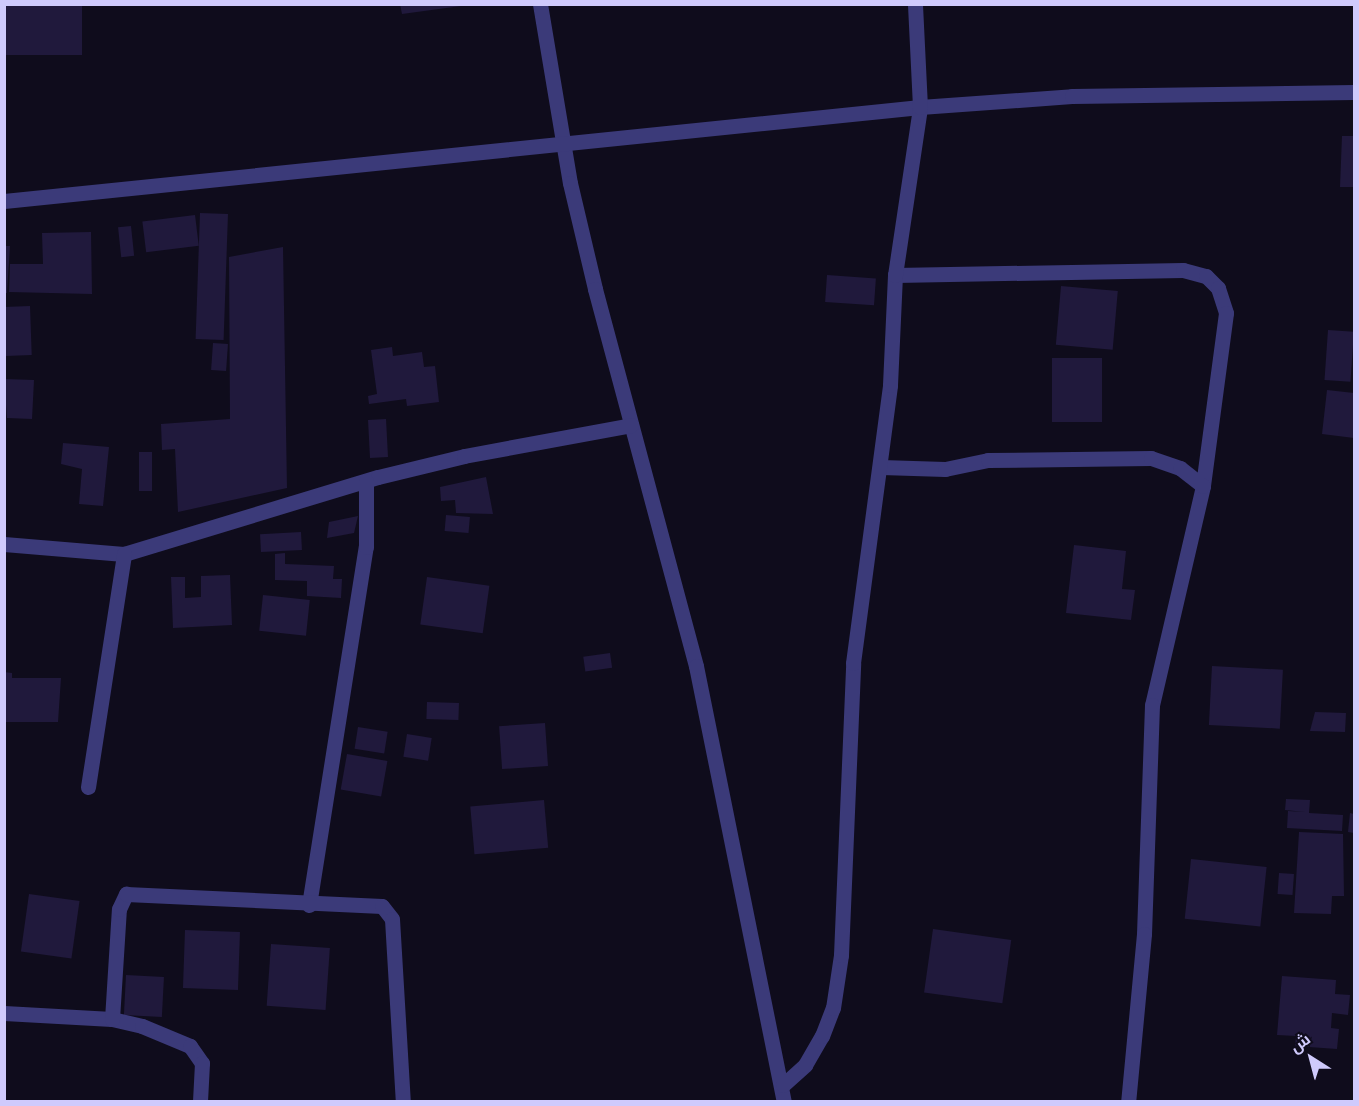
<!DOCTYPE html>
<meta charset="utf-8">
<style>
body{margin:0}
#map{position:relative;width:1359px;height:1106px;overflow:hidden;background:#0f0c1c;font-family:"Nunito Sans",Cairo,sans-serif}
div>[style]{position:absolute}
.building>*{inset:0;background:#20193c;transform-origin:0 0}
.minor>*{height:15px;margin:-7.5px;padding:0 7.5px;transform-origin:7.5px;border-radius:7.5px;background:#3b3a79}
span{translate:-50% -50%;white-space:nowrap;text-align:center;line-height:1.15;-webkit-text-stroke:5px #0f0c1c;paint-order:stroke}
.frame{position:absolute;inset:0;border:6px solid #cfcafc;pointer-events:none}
.north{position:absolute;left:1281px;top:1028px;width:60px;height:60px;-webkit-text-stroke:4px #0f0c1c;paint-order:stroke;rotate:324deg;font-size:16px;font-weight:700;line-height:24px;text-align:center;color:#cfcafc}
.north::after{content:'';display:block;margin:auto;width:21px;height:27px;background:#cfcafc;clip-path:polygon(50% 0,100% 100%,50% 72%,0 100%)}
</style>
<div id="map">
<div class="building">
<i style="left:4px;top:4px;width:78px;height:51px"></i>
<i style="clip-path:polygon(400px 4px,461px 4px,461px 6px,402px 14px)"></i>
<i style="clip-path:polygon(1342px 136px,1354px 136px,1354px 187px,1340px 187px)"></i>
<i style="left:200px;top:213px;width:28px;height:126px;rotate:2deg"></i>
<i style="left:195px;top:215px;width:31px;height:53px;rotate:83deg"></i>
<i style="left:131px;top:226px;width:30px;height:13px;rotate:84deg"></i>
<i style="clip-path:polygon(91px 232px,92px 294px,9px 292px,10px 264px,43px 264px,42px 233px)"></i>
<i style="clip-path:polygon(4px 246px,10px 246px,7px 293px,4px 293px)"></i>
<i style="clip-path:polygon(283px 247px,287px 488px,178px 512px,175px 449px,162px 450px,161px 424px,230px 419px,229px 257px)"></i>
<i style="left:827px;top:275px;width:49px;height:27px;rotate:4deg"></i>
<i style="left:1061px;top:286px;width:57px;height:59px;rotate:5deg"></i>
<i style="left:30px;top:306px;width:49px;height:26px;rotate:88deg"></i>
<i style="left:1328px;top:330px;width:26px;height:50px;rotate:4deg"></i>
<i style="left:213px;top:343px;width:15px;height:27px;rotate:4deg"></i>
<i style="clip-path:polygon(392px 347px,393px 356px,422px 352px,424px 367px,435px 366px,439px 402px,407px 406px,406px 399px,369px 404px,368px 396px,377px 394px,371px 350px)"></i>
<i style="left:1052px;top:358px;width:50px;height:64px"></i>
<i style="clip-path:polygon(4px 379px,34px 380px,32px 419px,7px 418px)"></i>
<i style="clip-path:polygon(1327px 390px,1354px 393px,1354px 438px,1322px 434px)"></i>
<i style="left:386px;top:419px;width:38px;height:18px;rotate:87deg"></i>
<i style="clip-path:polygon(63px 443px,109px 447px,103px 506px,79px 504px,82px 469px,61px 464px)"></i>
<i style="left:139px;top:452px;width:13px;height:39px"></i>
<i style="clip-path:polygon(486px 477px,493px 514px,456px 513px,455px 500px,441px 501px,440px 487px)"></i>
<i style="left:446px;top:515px;width:24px;height:16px;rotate:5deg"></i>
<i style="clip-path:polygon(358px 516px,354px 533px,327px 538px,329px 522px)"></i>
<i style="left:301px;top:532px;width:18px;height:41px;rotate:87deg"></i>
<i style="clip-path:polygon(1074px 545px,1126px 551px,1122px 589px,1135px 590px,1131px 620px,1066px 613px)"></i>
<i style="clip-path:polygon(285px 553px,285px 564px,334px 566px,333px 579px,342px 579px,341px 598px,307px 596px,307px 581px,275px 580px,275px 554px)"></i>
<i style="clip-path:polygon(230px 575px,232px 625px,173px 628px,171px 577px,185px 577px,185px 598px,201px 597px,201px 576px)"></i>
<i style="left:427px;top:577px;width:63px;height:48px;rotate:8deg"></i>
<i style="left:263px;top:595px;width:47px;height:36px;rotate:6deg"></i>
<i style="left:610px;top:653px;width:15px;height:27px;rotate:82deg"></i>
<i style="left:1212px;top:666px;width:71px;height:59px;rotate:3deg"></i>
<i style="clip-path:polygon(4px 672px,12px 673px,12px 678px,61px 678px,58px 722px,4px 722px)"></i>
<i style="left:427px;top:702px;width:32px;height:17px;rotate:2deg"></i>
<i style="clip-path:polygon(1315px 712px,1346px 713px,1345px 732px,1310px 731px)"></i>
<i style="left:545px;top:723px;width:43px;height:46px;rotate:86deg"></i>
<i style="left:358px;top:727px;width:30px;height:22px;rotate:9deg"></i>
<i style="left:407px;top:734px;width:25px;height:23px;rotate:9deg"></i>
<i style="left:347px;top:754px;width:41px;height:36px;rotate:10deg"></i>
<i style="clip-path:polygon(1286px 799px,1310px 800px,1309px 813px,1343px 815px,1342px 831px,1287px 828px,1288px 811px,1305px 812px,1285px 810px)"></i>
<i style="left:544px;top:800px;width:48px;height:74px;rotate:85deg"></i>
<i style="clip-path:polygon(1350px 813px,1354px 814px,1354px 833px,1348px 832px)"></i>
<i style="clip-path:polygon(1299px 832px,1343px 834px,1344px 896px,1332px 896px,1331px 914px,1294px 913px)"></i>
<i style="left:1191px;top:859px;width:76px;height:60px;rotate:6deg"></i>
<i style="left:1279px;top:873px;width:15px;height:21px;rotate:4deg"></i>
<i style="left:29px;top:894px;width:51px;height:58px;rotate:8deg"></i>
<i style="left:933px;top:929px;width:79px;height:64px;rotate:8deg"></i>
<i style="left:185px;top:930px;width:55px;height:58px;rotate:2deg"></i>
<i style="left:271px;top:944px;width:59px;height:62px;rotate:4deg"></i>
<i style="left:126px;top:975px;width:38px;height:40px;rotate:3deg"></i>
<i style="clip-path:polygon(1282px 976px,1336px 980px,1335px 994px,1350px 995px,1348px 1015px,1332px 1013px,1331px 1028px,1339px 1029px,1337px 1049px,1295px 1046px,1296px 1036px,1277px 1035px)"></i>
</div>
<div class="minor">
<i style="left:540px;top:4px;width:181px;rotate:80.5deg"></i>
<i style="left:570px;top:183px;width:109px;rotate:76.7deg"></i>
<i style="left:595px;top:289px;width:390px;rotate:75deg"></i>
<i style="left:696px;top:666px;width:445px;rotate:78.6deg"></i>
<i style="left:4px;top:201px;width:921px;rotate:-5.86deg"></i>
<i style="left:920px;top:107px;width:152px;rotate:-4.1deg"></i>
<i style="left:1072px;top:96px;width:282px;rotate:-0.8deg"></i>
<i style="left:895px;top:275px;width:288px;rotate:-1deg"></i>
<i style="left:1183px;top:270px;width:24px;rotate:15deg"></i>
<i style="left:1206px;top:276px;width:17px;rotate:45deg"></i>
<i style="left:1218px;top:288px;width:26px;rotate:72deg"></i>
<i style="left:1226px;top:313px;width:175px;rotate:97.6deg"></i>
<i style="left:1203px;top:486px;width:225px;rotate:103.1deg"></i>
<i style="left:1152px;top:705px;width:229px;rotate:92deg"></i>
<i style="left:1144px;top:934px;width:169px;rotate:95.4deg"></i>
<i style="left:881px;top:467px;width:64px;rotate:1.8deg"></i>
<i style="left:945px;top:469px;width:44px;rotate:-11.8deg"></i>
<i style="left:988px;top:460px;width:163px;rotate:-0.7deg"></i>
<i style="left:1151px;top:458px;width:31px;rotate:19deg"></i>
<i style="left:1180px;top:468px;width:29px;rotate:38deg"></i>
<i style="left:4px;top:544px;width:120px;rotate:4.8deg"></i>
<i style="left:124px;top:554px;width:265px;rotate:-16.9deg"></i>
<i style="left:378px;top:477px;width:89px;rotate:-13.7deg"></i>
<i style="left:464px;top:456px;width:170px;rotate:-10.5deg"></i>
<i style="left:88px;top:787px;width:236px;rotate:-81.2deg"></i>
<i style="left:309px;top:905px;width:363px;rotate:-81deg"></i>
<i style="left:366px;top:547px;width:66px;rotate:-90deg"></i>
<i style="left:4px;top:1013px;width:108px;rotate:3.2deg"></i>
<i style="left:112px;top:1019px;width:31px;rotate:13deg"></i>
<i style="left:142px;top:1026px;width:52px;rotate:22.6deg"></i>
<i style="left:190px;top:1046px;width:21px;rotate:55deg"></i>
<i style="left:202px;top:1063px;width:39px;rotate:93deg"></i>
<i style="left:112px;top:1019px;width:110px;rotate:-86.4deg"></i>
<i style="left:119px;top:909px;width:17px;rotate:-65deg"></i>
<i style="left:126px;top:894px;width:256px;rotate:2.7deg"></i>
<i style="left:382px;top:906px;width:16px;rotate:52deg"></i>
<i style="left:392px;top:919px;width:183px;rotate:86.6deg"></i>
<i style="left:783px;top:1085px;width:30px;rotate:-42deg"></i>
<i style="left:805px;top:1065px;width:34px;rotate:-60deg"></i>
<i style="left:822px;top:1036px;width:30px;rotate:-69deg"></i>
<i style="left:833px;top:1008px;width:54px;rotate:-81.4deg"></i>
<i style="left:841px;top:955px;width:292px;rotate:-87.6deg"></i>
<i style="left:853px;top:663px;width:280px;rotate:-82.4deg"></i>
<i style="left:890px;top:385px;width:110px;rotate:-87.4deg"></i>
<i style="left:895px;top:275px;width:170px;rotate:-81.5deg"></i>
<i style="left:920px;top:107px;width:103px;rotate:-92.8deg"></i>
</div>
<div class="frame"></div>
<div class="north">ش</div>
</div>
